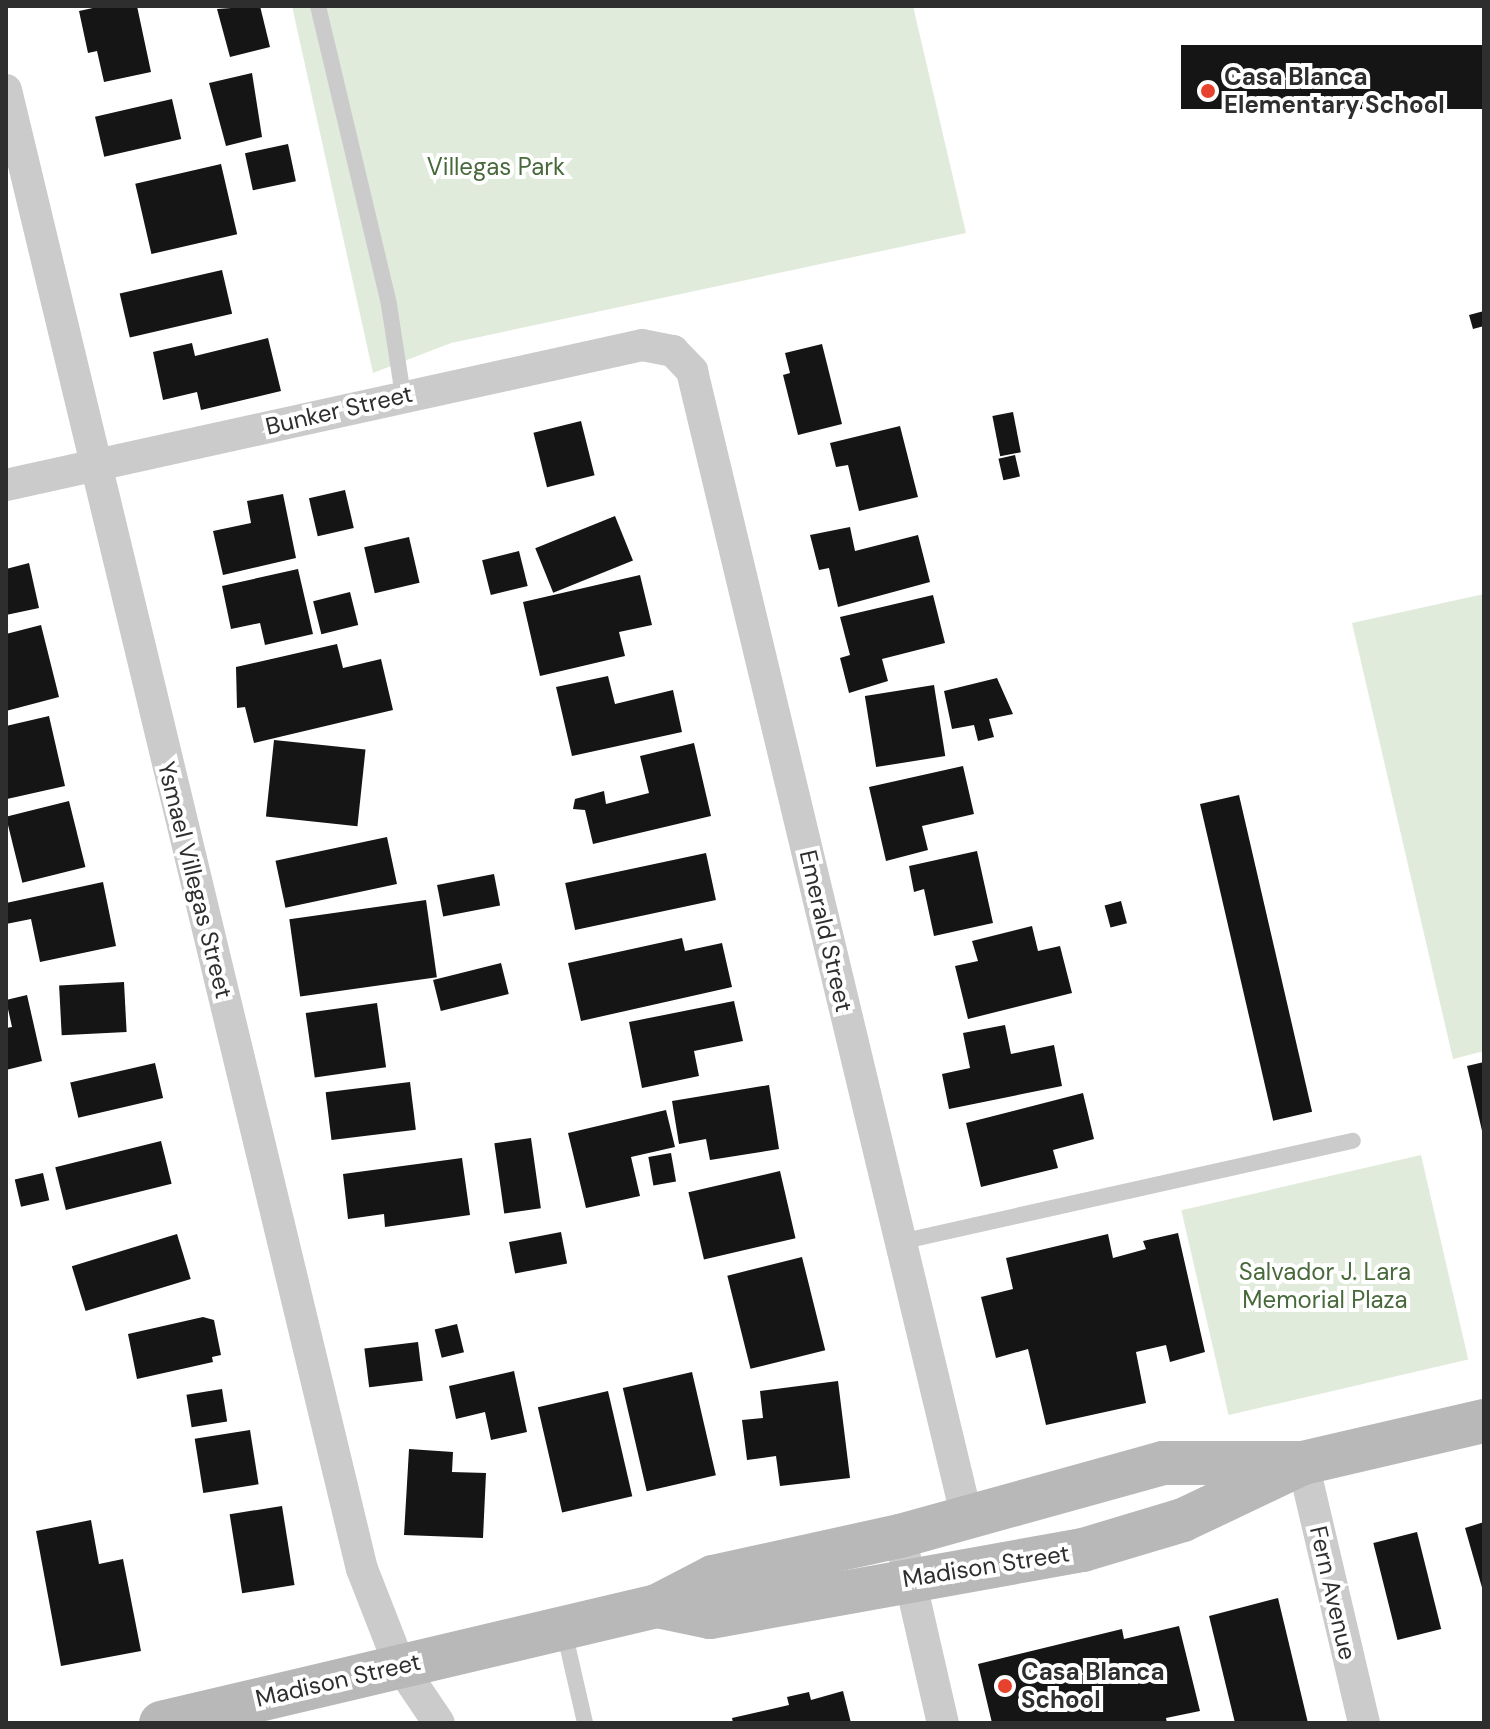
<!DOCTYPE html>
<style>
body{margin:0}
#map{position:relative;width:1490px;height:1729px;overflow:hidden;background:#fff;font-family:"DM Sans",sans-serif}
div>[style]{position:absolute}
.green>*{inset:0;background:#e1ebdb;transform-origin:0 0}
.building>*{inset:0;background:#151515;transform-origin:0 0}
.lane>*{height:16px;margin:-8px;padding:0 8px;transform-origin:8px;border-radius:8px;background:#cbcbcb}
.street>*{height:32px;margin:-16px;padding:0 16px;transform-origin:16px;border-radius:16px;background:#cbcbcb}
.secondary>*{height:44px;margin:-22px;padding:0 22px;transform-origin:22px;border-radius:22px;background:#b8b8b8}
.dots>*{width:22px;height:22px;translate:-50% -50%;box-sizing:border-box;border:4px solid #fff;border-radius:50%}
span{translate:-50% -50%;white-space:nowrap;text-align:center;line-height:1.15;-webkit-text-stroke:8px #fff;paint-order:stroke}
.poi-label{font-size:24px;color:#2e2e2e;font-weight:700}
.left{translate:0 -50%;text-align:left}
.park-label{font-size:24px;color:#486a3b}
.street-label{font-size:24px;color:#2e2e2e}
.frame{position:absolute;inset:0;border:8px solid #2e2e2e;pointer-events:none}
</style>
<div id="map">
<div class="green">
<i style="clip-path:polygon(292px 6px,913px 6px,966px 233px,451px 343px,373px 373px)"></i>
<i style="clip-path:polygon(1484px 594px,1484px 1051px,1453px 1059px,1352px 623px)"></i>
<i style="left:1421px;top:1155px;width:210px;height:246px;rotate:77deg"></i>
</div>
<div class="building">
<i style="clip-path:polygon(102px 6px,137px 6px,151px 72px,104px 82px,97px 51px,88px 53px,79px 11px)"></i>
<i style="clip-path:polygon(260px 6px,270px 47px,230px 57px,217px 9px)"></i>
<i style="left:1484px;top:45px;width:64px;height:303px;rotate:90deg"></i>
<i style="clip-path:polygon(252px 73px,262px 137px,226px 146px,209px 83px)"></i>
<i style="left:172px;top:99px;width:41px;height:79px;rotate:77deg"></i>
<i style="left:288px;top:144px;width:38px;height:44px;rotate:78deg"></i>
<i style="left:221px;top:164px;width:72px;height:88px;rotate:77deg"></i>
<i style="left:222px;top:270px;width:45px;height:105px;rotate:77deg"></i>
<i style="clip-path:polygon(1484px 311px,1484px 326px,1473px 329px,1469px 315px)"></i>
<i style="clip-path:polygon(268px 338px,281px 391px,201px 410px,197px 392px,163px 400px,153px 352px,192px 343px,195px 356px)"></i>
<i style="clip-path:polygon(822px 344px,842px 424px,798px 435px,783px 375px,790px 373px,785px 353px)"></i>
<i style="left:1013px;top:412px;width:41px;height:21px;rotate:79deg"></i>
<i style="left:581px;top:421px;width:56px;height:49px;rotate:76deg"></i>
<i style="clip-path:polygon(900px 426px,918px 497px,859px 511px,848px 465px,836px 467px,830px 443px)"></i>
<i style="left:1015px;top:455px;width:22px;height:17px;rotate:77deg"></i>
<i style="left:345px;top:490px;width:39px;height:37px;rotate:77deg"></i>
<i style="clip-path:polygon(283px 494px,296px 558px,223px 575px,213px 531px,251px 523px,247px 501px)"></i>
<i style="left:615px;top:516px;width:48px;height:86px;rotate:68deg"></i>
<i style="clip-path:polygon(850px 527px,855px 551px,918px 535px,930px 582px,838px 607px,829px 568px,819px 570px,810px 535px)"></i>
<i style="left:409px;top:537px;width:47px;height:46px;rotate:77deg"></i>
<i style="left:519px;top:551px;width:36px;height:38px;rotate:76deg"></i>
<i style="clip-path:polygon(29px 563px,39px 608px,6px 615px,6px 569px)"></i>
<i style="clip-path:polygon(298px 569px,313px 634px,265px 645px,260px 623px,231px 629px,222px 586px)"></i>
<i style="clip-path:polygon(640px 575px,652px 625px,619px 632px,625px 656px,540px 676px,523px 602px)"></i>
<i style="left:350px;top:592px;width:34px;height:38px;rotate:76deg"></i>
<i style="clip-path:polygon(933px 595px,945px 643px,882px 659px,888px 681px,849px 693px,840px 658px,850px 655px,840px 617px)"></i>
<i style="clip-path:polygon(41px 625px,59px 697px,6px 711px,6px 634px)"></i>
<i style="clip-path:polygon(337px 644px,343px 668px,381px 659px,393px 710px,254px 743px,245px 707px,237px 708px,236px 667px)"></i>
<i style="clip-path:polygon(608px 676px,615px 704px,673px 690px,682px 732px,572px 756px,556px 687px)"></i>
<i style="clip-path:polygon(997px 678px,1013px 714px,989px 719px,994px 737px,978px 741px,974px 725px,952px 729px,944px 691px)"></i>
<i style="left:934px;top:685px;width:72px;height:70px;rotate:81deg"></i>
<i style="clip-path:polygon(49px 716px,65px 786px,7px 799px,6px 726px)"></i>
<i style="left:274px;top:740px;width:92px;height:77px;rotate:6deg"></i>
<i style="clip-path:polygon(694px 743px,711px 816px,593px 844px,585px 810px,573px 809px,575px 799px,604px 791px,606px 804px,649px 793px,640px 756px)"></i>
<i style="clip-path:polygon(963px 766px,974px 814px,922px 826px,928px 850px,886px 861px,869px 787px)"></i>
<i style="left:1239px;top:795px;width:325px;height:40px;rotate:77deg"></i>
<i style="left:69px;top:801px;width:68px;height:65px;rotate:76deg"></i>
<i style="left:387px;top:837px;width:48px;height:114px;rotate:78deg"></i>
<i style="clip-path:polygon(977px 851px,993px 923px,934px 936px,924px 889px,914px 892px,909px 866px)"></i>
<i style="left:706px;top:853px;width:48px;height:144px;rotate:78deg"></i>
<i style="left:494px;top:874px;width:32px;height:58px;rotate:79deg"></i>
<i style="clip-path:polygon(103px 882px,116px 946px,40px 962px,31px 919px,6px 924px,6px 903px)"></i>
<i style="left:426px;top:900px;width:78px;height:138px;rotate:82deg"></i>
<i style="left:1121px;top:901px;width:23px;height:17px;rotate:75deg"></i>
<i style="clip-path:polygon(1032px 926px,1038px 951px,1060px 946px,1072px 993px,968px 1019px,955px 966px,978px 961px,972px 941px)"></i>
<i style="clip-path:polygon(682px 938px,685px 951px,722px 943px,732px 987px,581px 1021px,568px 963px)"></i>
<i style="left:501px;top:963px;width:32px;height:70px;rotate:76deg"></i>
<i style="left:124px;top:982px;width:50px;height:65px;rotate:87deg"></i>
<i style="clip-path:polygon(27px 995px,42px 1061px,6px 1070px,6px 1028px,12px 1027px,6px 1000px)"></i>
<i style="clip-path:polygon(734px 1001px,743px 1041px,694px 1051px,699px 1076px,642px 1088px,629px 1022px)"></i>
<i style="left:377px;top:1003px;width:65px;height:72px;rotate:82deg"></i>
<i style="clip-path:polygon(1005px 1025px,1011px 1054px,1054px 1045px,1062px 1086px,949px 1109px,942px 1074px,970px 1068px,963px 1033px)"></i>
<i style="clip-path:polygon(1484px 1062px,1484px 1135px,1483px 1135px,1467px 1066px)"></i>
<i style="left:155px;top:1063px;width:36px;height:87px;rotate:77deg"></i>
<i style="left:410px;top:1082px;width:48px;height:85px;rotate:83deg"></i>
<i style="clip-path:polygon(769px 1085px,779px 1149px,710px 1160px,706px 1139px,679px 1144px,672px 1101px)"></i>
<i style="clip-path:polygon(1083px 1093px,1094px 1139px,1053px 1150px,1058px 1168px,981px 1187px,966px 1123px)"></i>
<i style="clip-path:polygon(666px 1110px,675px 1147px,631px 1157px,640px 1196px,586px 1208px,568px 1133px)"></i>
<i style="left:531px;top:1138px;width:71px;height:37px;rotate:82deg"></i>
<i style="left:161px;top:1141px;width:44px;height:109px;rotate:76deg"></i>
<i style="left:671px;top:1153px;width:29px;height:23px;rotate:80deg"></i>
<i style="clip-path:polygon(462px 1158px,470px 1215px,385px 1227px,384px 1214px,348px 1219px,343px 1174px)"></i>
<i style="left:780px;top:1171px;width:69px;height:94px;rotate:77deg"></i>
<i style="left:43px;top:1173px;width:28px;height:29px;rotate:77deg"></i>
<i style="left:561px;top:1232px;width:32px;height:53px;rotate:79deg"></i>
<i style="clip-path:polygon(1178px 1233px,1205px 1352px,1170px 1362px,1166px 1345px,1136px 1352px,1146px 1403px,1046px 1425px,1028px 1349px,996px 1358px,981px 1297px,1013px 1289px,1006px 1258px,1108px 1234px,1113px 1258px,1146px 1249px,1143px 1241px)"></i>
<i style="left:177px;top:1234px;width:47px;height:110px;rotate:73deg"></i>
<i style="left:802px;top:1257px;width:96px;height:77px;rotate:76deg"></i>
<i style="clip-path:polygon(203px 1317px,214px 1320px,221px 1355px,212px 1357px,213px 1362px,137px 1379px,128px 1334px)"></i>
<i style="left:457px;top:1324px;width:29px;height:23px;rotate:76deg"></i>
<i style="left:418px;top:1342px;width:39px;height:54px;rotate:83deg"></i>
<i style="clip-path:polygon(514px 1371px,527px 1432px,491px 1440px,485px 1412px,456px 1419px,449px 1386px)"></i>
<i style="left:692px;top:1372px;width:106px;height:71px;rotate:77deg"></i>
<i style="clip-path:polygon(838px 1381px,850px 1478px,780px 1486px,776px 1456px,747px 1460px,742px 1420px,763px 1418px,760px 1391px)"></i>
<i style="left:222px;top:1389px;width:33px;height:36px;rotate:81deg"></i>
<i style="left:608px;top:1391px;width:108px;height:72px;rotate:77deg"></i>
<i style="left:250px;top:1430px;width:55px;height:56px;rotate:81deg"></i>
<i style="clip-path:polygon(409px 1449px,453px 1452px,452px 1472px,486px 1473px,483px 1538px,404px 1535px)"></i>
<i style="left:282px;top:1506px;width:80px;height:53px;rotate:81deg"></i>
<i style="clip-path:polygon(91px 1520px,99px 1564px,123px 1559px,141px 1651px,61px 1666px,36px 1531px)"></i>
<i style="clip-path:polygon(1484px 1522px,1484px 1590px,1483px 1591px,1465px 1528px)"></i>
<i style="left:1417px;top:1532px;width:100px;height:45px;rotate:76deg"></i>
<i style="clip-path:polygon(1278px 1598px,1308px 1723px,1235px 1723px,1209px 1616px)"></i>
<i style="clip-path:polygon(1179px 1626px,1200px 1711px,1166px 1718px,1167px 1723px,992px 1723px,978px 1664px,1122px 1629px,1124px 1639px)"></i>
<i style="clip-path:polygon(843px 1691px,851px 1723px,733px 1723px,732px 1718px,789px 1705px,787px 1697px,809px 1692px,811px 1700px)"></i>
</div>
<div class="lane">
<i style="left:318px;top:6px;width:307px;rotate:76.6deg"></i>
<i style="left:389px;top:305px;width:91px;rotate:81.2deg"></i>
<i style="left:900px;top:1242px;width:464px;rotate:-12.6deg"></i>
<i style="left:564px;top:1631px;width:94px;rotate:77.1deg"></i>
</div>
<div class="street">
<i style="left:6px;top:90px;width:1521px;rotate:76.47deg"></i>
<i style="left:362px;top:1569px;width:102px;rotate:68.7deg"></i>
<i style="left:399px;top:1664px;width:71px;rotate:55.9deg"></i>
<i style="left:6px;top:485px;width:651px;rotate:-12.41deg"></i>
<i style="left:642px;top:345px;width:32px;rotate:11deg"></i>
<i style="left:673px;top:351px;width:28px;rotate:46deg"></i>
<i style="left:692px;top:371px;width:1180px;rotate:76.52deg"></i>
<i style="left:1303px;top:1463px;width:267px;rotate:76.8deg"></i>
<i style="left:900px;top:1536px;width:192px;rotate:77.1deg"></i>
</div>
<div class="secondary">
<i style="left:657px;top:1606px;width:54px;rotate:11.7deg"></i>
<i style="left:710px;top:1617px;width:379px;rotate:-10.2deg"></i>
<i style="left:1083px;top:1550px;width:104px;rotate:-16.7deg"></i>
<i style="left:1183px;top:1520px;width:133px;rotate:-25.4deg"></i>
<i style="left:1303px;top:1463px;width:186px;rotate:-13.1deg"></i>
<i style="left:161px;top:1723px;width:510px;rotate:-13.27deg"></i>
<i style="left:657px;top:1606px;width:63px;rotate:-27.4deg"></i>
<i style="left:713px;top:1577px;width:191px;rotate:-12.4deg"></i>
<i style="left:900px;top:1536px;width:273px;rotate:-15.5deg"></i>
<i style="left:1163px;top:1463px;width:140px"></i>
</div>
<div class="dots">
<i style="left:1208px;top:91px;background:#e7422d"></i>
<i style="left:1005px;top:1686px;background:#e7422d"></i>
</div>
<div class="poi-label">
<span class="left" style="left:1224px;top:91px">Casa Blanca<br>Elementary School</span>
<span class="left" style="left:1021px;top:1686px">Casa Blanca<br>School</span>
</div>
<div class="park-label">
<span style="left:496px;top:167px">Villegas Park</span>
<span style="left:1325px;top:1286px">Salvador J. Lara<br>Memorial Plaza</span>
</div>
<div class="street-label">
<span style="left:339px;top:410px;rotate:-13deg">Bunker Street</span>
<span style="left:195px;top:880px;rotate:76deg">Ysmael Villegas Street</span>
<span style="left:826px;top:931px;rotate:77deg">Emerald Street</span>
<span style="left:986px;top:1566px;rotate:-9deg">Madison Street</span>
<span style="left:1333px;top:1593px;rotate:77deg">Fern Avenue</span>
<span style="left:338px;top:1680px;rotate:-13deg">Madison Street</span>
</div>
<div class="frame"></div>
</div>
